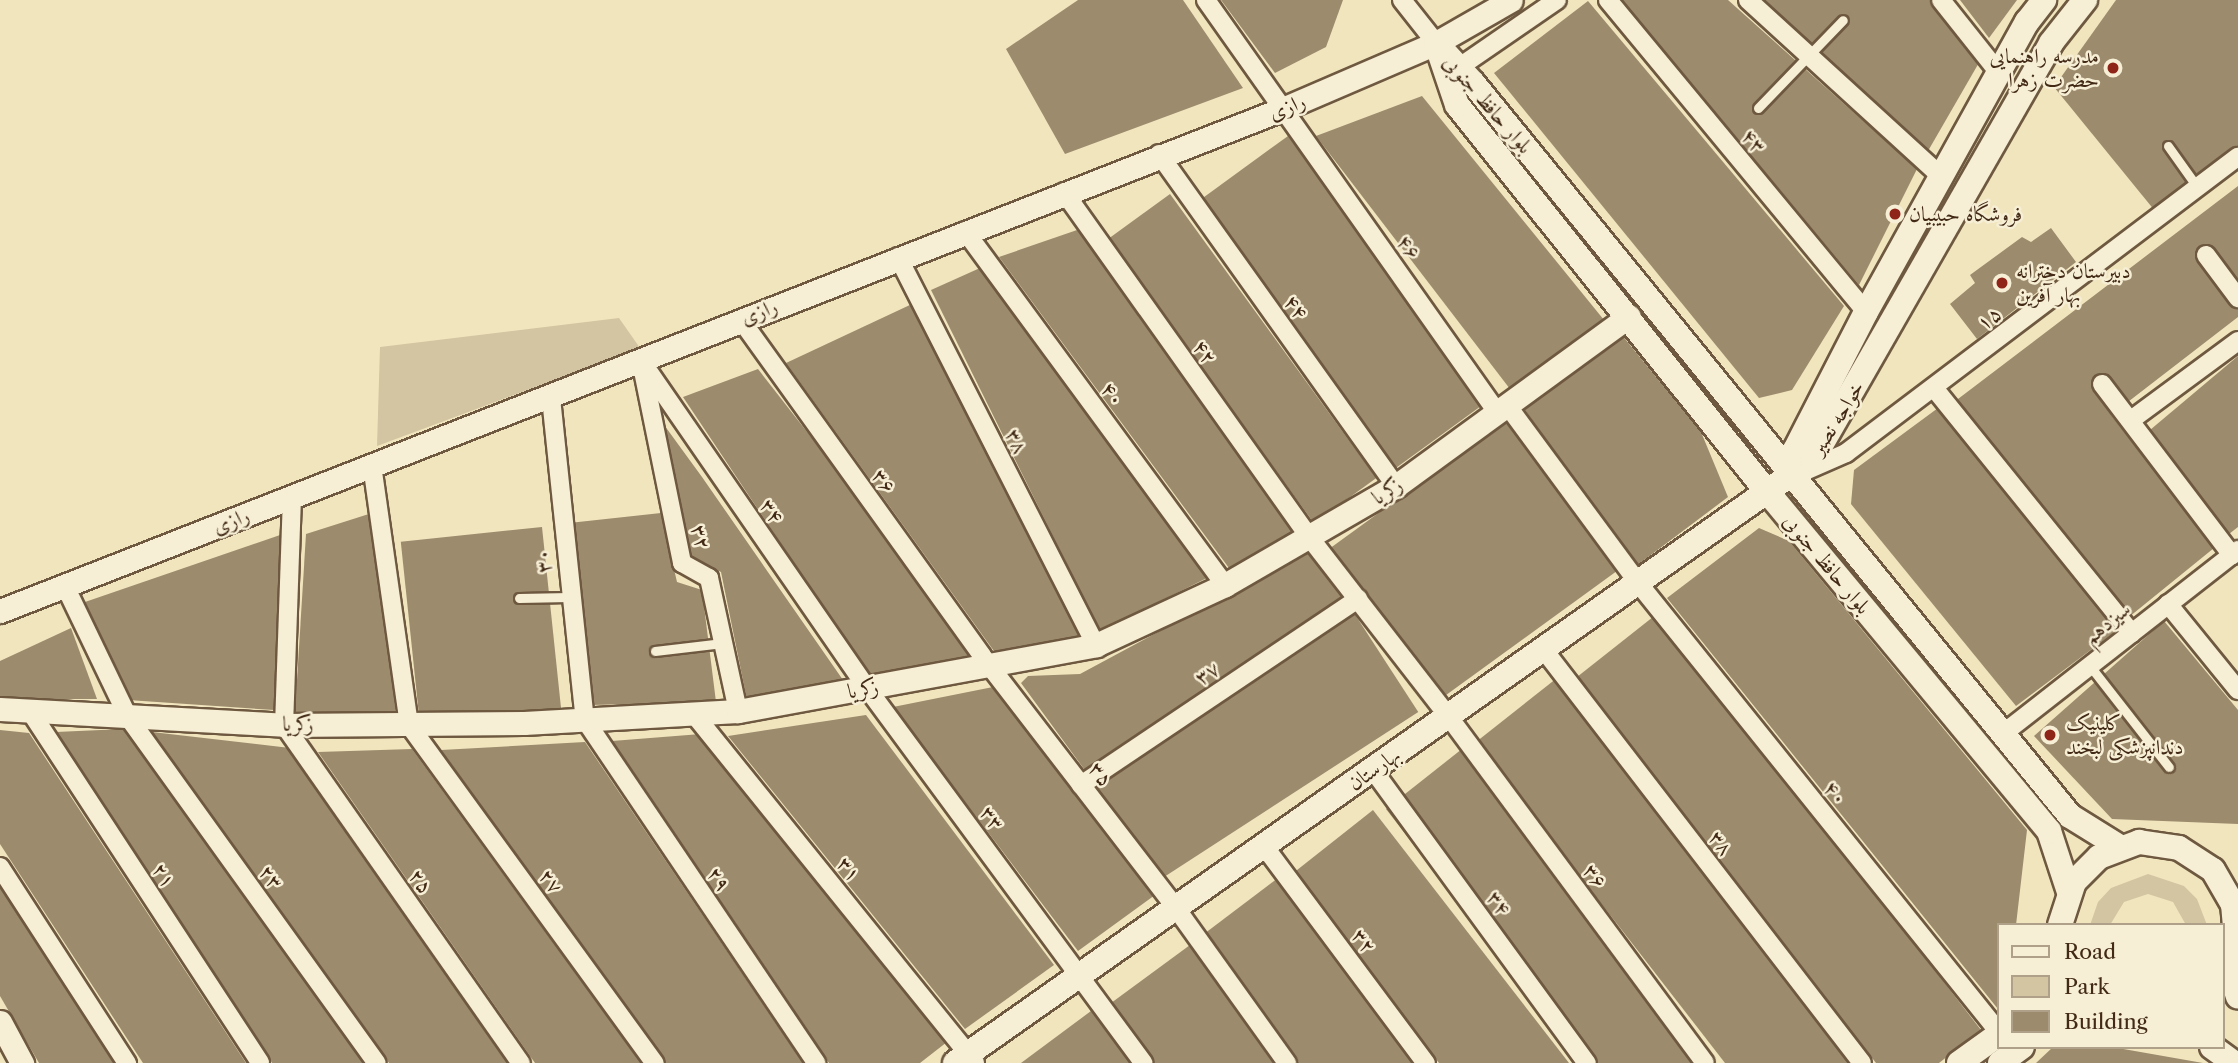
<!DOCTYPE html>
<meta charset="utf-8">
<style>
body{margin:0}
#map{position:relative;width:2238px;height:1063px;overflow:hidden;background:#f1e5be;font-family:"Libre Caslon Text",Amiri,serif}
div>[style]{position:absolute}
.green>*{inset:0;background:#d3c5a1}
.building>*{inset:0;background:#9d8b6d;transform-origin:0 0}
.roads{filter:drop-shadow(2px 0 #6e5940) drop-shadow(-2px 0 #6e5940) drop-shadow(0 2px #6e5940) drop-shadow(0 -2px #6e5940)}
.service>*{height:9px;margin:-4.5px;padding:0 4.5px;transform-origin:4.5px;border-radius:4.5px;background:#f6eed5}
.minor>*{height:18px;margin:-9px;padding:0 9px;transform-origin:9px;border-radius:9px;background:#f6eed5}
.tertiary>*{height:23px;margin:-11.5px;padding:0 11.5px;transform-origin:11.5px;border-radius:11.5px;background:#f6eed5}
.secondary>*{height:24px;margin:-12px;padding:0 12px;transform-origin:12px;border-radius:12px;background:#f6eed5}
.dots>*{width:19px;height:19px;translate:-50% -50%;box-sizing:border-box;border:4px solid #f6eed5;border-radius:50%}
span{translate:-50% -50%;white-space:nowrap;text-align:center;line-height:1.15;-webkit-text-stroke:5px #f6eed5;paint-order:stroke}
.poi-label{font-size:21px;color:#422a16}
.right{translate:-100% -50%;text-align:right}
.left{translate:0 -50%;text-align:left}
.street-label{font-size:21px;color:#422a16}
.legend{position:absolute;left:1997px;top:923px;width:228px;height:126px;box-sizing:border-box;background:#f6eed5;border:2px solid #aea089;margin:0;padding:9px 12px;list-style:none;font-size:21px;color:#422a16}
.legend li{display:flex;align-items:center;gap:14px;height:35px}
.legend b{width:35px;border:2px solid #aea089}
</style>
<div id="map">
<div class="green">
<i style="clip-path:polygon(619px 318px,640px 348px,377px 446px,380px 347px)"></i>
<i style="clip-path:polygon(2148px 874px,2184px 886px,2197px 899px,2207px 925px,2186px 925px,2173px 902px,2148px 894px,2124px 902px,2110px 925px,2090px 925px,2098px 902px,2111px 888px)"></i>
</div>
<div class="building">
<i style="clip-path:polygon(1078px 0,1183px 0,1243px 88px,1065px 154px,1006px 49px)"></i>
<i style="clip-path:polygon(1221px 0,1343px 0,1326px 47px,1275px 73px)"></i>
<i style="clip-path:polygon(1622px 0,1728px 0,1917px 169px,1859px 285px)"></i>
<i style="clip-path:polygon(1761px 0,1937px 0,1984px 54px,1928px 151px)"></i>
<i style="clip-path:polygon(1960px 0,2017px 0,1989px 38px)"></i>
<i style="clip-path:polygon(2116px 0,2238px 0,2238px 148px,2155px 211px,2054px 87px)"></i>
<i style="clip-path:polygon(1588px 1px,1844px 306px,1792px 390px,1759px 398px,1494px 73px)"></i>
<i style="clip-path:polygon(1422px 96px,1604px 320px,1510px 389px,1316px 136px)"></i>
<i style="left:1288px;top:136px;width:332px;height:110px;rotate:54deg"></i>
<i style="clip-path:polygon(2238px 186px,2238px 317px,2111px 415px,2214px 548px,2129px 617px,1954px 402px)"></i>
<i style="left:1170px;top:194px;width:351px;height:77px;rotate:54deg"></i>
<i style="clip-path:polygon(2051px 228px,2076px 262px,1977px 339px,1950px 304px,1975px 283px,1970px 275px,2022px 237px,2031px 242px)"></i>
<i style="clip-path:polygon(1080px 229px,1295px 533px,1229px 568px,999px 257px)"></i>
<i style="clip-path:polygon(980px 268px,1209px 577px,1100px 631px,931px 290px)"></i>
<i style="clip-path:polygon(912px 304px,1082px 635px,999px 658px,786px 363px)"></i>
<i style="clip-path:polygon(1622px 335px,1701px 432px,1728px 497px,1635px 567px,1523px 407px)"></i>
<i style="clip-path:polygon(2238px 356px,2238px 527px,2229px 534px,2150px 430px)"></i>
<i style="clip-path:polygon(758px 369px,982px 656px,868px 674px,683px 397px)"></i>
<i style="clip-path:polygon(1938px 408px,2116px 631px,2016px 706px,1851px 504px,1854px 470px)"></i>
<i style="clip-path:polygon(659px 418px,702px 477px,843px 680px,747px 700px,721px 572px,690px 558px)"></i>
<i style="left:1508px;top:419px;width:187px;height:220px;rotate:54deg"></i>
<i style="clip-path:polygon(372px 513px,396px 714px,295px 713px,306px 534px)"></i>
<i style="clip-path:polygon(661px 513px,677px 582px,702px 590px,716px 702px,591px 705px,569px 523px)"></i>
<i style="left:542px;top:527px;width:185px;height:142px;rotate:84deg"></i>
<i style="clip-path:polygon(1759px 528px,1789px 541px,2027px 830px,2016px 925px,1998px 925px,1998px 1009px,1667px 598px)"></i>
<i style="clip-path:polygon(283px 534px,274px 710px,128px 700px,85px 602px)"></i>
<i style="clip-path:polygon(1309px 551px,1344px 596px,1087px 773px,1021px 683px,1028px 676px,1080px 674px)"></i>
<i style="left:1354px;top:613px;width:118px;height:310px;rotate:57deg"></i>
<i style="clip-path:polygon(1658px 613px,1981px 1030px,1939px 1063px,1876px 1063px,1577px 677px)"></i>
<i style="clip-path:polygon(2164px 621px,2238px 710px,2238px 824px,2112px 819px,2034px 736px)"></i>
<i style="clip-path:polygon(71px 628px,97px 699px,0 699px,0 661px)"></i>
<i style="clip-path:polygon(1557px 678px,1856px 1063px,1725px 1063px,1476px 742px)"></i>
<i style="clip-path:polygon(993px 687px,1155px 895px,1078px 951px,893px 707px)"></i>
<i style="clip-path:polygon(866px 715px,1054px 965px,965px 1029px,728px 736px)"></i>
<i style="clip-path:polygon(123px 729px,364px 1063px,272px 1063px,56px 732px)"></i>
<i style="clip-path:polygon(0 730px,29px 733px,246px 1063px,143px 1063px,0 844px)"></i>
<i style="clip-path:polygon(152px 732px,290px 748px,511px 1063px,389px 1063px)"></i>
<i style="clip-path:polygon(701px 734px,947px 1042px,920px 1063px,829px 1063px,612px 741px)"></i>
<i style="clip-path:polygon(585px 742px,803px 1063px,666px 1063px,441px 750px)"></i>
<i style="clip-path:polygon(1467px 745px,1714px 1063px,1583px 1063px,1386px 809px)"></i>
<i style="clip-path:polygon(412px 749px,641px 1063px,535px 1063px,318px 752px)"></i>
<i style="clip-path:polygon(1373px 810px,1569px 1063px,1439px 1063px,1292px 874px)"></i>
<i style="clip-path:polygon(1278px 878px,1415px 1063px,1287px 1063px,1196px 940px)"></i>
<i style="clip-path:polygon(0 886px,115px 1063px,39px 1063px,0 996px)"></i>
<i style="clip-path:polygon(1190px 945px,1277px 1063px,1149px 1063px,1107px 1006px)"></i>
<i style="clip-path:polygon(1091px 1011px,1130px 1063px,1021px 1063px)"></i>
<i style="clip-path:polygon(2053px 1047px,2112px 1047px,2203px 1063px,2036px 1063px)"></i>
</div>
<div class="roads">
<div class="service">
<i style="left:1758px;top:108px;width:122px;rotate:-46deg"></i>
<i style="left:2168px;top:146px;width:52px;rotate:54.5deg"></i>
<i style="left:519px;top:598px;width:50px;rotate:-1.1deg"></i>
<i style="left:655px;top:651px;width:68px;rotate:-6.7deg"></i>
<i style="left:2090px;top:666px;width:128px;rotate:52deg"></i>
</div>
<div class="minor">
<i style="left:1206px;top:0;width:504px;rotate:54.77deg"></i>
<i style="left:1402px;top:0;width:55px;rotate:51.7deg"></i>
<i style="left:1608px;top:0;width:405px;rotate:50.4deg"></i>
<i style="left:1748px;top:0;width:261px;rotate:42.4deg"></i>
<i style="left:1941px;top:0;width:93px;rotate:51.5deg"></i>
<i style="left:1458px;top:68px;width:120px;rotate:-34.5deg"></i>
<i style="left:1159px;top:154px;width:408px;rotate:54.5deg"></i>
<i style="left:1064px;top:192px;width:425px;rotate:54.6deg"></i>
<i style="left:1310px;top:538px;width:227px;rotate:52.2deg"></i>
<i style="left:1449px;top:717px;width:430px;rotate:53.5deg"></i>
<i style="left:965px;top:231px;width:439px;rotate:53.7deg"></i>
<i style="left:2206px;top:255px;width:54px;rotate:53.3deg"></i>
<i style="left:898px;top:257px;width:436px;rotate:63deg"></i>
<i style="left:741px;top:320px;width:413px;rotate:54.3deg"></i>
<i style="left:982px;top:656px;width:318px;rotate:52.4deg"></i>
<i style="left:1176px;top:908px;width:191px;rotate:54.4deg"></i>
<i style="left:640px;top:359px;width:400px;rotate:55.4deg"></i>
<i style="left:867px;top:688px;width:466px;rotate:53.6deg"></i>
<i style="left:642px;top:366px;width:201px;rotate:78.5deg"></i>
<i style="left:682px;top:563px;width:31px;rotate:29deg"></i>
<i style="left:709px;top:578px;width:136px;rotate:77.7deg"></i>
<i style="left:2102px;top:384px;width:215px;rotate:52.8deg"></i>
<i style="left:1934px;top:388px;width:315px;rotate:51.1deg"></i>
<i style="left:551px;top:398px;width:324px;rotate:84deg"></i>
<i style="left:585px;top:720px;width:414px;rotate:56deg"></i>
<i style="left:1507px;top:405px;width:222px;rotate:53.6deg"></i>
<i style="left:1639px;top:584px;width:573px;rotate:51.23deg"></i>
<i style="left:2131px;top:420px;width:133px;rotate:-36.4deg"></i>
<i style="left:372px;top:465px;width:263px;rotate:81.9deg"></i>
<i style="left:409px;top:725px;width:418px;rotate:54deg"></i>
<i style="left:1805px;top:471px;width:45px;rotate:-23.7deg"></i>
<i style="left:1846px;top:453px;width:491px;rotate:-37.1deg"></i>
<i style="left:292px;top:497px;width:228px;rotate:92deg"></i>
<i style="left:284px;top:725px;width:413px;rotate:55deg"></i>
<i style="left:65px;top:586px;width:145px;rotate:64.3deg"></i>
<i style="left:128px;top:717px;width:426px;rotate:54.3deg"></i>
<i style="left:2168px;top:604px;width:111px;rotate:50.9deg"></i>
<i style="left:1544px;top:650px;width:521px;rotate:52.4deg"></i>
<i style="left:30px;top:711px;width:420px;rotate:56.8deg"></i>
<i style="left:693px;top:713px;width:449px;rotate:51.1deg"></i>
<i style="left:2005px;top:732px;width:296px;rotate:-38deg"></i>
<i style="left:1373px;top:770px;width:363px;rotate:53.9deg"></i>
<i style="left:1081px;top:785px;width:334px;rotate:-33.9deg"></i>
<i style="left:1264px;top:846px;width:271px;rotate:53.3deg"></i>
<i style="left:0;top:867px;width:234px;rotate:57.1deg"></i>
</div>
<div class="tertiary">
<i style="left:0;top:611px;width:1380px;rotate:-21.38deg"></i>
<i style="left:1285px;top:108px;width:164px;rotate:-23.3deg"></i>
<i style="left:1436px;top:43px;width:86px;rotate:-29.8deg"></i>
<i style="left:0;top:709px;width:284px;rotate:3.2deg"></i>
<i style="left:284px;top:725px;width:240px;rotate:-0.5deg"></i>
<i style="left:524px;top:723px;width:214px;rotate:-3.2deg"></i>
<i style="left:738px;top:711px;width:364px;rotate:-10.4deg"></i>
<i style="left:1096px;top:645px;width:142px;rotate:-24.9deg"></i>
<i style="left:1225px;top:585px;width:198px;rotate:-30.1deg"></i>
<i style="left:1396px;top:486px;width:288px;rotate:-36.1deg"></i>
<i style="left:0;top:1022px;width:47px;rotate:61.8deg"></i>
</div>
<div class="secondary">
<i style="left:1794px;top:476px;width:26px;rotate:-88deg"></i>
<i style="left:1795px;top:450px;width:155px;rotate:-62.8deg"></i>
<i style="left:1866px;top:312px;width:332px;rotate:-61deg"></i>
<i style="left:2027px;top:22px;width:28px;rotate:-52deg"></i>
<i style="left:2069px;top:892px;width:64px;rotate:-108.2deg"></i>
<i style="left:2049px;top:831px;width:440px;rotate:-129.7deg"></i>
<i style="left:1768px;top:493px;width:497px;rotate:-128.7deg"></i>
<i style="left:1457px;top:105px;width:65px;rotate:-108.7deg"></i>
<i style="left:1436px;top:43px;width:54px;rotate:47.2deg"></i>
<i style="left:1473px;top:83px;width:945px;rotate:50.84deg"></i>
<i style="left:2070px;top:816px;width:59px;rotate:31.8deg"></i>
<i style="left:2060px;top:925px;width:45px;rotate:-72deg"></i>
<i style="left:2074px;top:882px;width:35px;rotate:-45deg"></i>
<i style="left:2099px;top:857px;width:43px;rotate:-20.6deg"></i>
<i style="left:2139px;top:842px;width:40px;rotate:8.5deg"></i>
<i style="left:2179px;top:848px;width:40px;rotate:32.9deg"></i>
<i style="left:2213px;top:870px;width:39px;rotate:60deg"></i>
<i style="left:2233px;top:904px;width:37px;rotate:85deg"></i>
<i style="left:2236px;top:941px;width:41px;rotate:109.7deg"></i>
<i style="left:2229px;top:969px;width:29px;rotate:72deg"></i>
<i style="left:2212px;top:1047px;width:27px;rotate:36deg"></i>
<i style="left:955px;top:1063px;width:1049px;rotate:-35.14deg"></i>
<i style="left:1813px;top:459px;width:479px;rotate:-60.2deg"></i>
<i style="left:2051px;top:43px;width:55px;rotate:-51.7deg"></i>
<i style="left:1959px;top:1063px;width:48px;rotate:-35.7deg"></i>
<i style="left:2000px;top:1063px;width:27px;rotate:-36deg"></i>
</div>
</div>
<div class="dots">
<i style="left:2113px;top:68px;background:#8f2418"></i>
<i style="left:1895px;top:214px;background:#8f2418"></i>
<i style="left:2002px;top:283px;background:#8f2418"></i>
<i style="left:2050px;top:735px;background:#8f2418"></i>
</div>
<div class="poi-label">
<span class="right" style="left:2099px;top:68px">مدرسه راهنمایی<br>حضرت زهرا</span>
<span class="left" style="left:1909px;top:214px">فروشگاه حبیبیان</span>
<span class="left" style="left:2016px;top:283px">دبیرستان دخترانه<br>بهار آفرین</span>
<span class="left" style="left:2066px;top:735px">کلینیک<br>دندانپزشکی لبخند</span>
</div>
<div class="street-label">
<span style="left:1488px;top:104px;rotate:49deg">بلوار حافظ جنوبی</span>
<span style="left:1287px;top:107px;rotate:-22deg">رازی</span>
<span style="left:1754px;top:141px;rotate:50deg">۴۳</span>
<span style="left:1409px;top:247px;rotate:55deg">۴۶</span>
<span style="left:1296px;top:307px;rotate:54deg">۴۴</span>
<span style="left:759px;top:312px;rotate:-22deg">رازی</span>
<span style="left:1989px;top:318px;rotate:-37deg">۱۵</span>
<span style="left:1205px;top:352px;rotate:55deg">۴۲</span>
<span style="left:1113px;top:394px;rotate:54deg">۴۰</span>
<span style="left:1837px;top:418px;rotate:-58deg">خواجه نصیر</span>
<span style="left:1017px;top:441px;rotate:63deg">۳۸</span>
<span style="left:884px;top:481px;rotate:54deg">۳۶</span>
<span style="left:1387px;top:491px;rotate:-33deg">زکریا</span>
<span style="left:772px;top:511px;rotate:55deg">۳۴</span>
<span style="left:231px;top:521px;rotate:-22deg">رازی</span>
<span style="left:701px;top:537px;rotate:76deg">۳۲</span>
<span style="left:543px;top:561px;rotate:-95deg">۳۰</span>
<span style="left:1827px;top:564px;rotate:50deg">بلوار حافظ جنوبی</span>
<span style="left:2107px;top:623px;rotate:-39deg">سیزدهم</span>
<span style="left:1207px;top:673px;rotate:-34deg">۳۷</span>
<span style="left:863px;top:689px;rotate:-10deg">زکریا</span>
<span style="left:298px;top:724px;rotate:1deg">زکریا</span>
<span style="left:1374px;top:769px;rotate:-35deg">بهارستان</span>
<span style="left:1101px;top:774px;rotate:52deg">۳۵</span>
<span style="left:1836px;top:793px;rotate:51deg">۴۰</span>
<span style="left:992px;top:818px;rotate:54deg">۳۳</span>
<span style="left:1721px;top:843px;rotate:52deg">۳۸</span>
<span style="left:849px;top:869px;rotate:51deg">۳۱</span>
<span style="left:164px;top:875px;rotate:57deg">۲۱</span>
<span style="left:1595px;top:876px;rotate:54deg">۳۶</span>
<span style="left:271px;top:877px;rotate:54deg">۲۳</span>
<span style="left:719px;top:879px;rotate:56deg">۲۹</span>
<span style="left:421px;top:881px;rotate:55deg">۲۵</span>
<span style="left:551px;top:881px;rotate:54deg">۲۷</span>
<span style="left:1499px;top:903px;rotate:54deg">۳۴</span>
<span style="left:1364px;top:941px;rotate:53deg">۳۲</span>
</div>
<ul class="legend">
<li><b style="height:9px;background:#f6eed5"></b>Road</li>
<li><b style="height:19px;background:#d3c5a1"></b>Park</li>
<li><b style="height:19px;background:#9d8b6d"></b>Building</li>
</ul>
</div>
